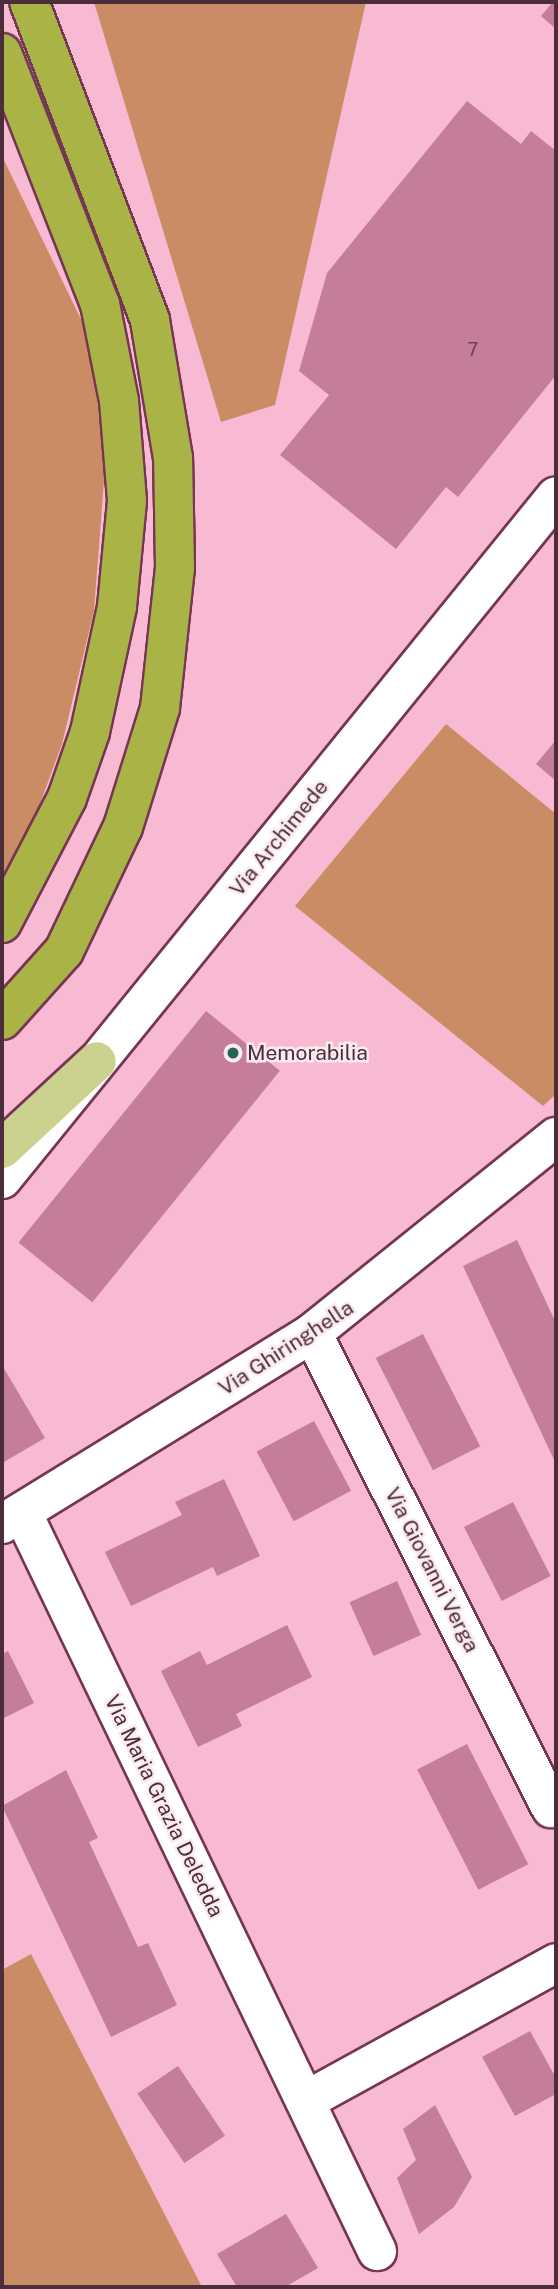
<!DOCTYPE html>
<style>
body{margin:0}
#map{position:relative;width:558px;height:2289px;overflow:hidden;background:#f8bad2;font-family:"Public Sans",sans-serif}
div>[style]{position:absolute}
.green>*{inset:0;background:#ca8c64}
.building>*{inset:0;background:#c47d9a;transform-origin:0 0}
.roads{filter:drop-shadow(2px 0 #753652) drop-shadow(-2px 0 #753652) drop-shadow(0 2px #753652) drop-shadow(0 -2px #753652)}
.minor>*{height:38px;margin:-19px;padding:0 19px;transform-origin:19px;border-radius:19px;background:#fff}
.major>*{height:38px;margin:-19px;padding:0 19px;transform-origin:19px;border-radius:19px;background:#ccd18f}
.highway>*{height:38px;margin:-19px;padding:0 19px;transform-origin:19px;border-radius:19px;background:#aab345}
.dots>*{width:19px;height:19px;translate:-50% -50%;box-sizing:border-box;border:4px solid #fbeaf0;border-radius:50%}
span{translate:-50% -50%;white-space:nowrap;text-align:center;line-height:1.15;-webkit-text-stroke:5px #fbeaf0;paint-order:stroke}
.number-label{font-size:18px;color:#6a4253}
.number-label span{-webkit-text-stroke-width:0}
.street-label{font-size:21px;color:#4c2e3b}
.poi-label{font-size:21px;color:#4c2e3b}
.left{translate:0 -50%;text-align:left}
.frame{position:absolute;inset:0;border:4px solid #4c2e3b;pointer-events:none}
</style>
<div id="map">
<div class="green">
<i style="clip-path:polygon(94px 2px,366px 2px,275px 405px,221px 422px)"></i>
<i style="clip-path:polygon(2px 156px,90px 338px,105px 468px,94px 611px,62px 744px,17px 866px,2px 887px)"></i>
<i style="clip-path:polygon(446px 724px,556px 814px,556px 1094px,543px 1106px,295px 906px)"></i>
<i style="clip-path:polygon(31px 1954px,202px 2287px,2px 2287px,2px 1970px)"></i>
</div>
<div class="building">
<i style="clip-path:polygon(553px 2px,556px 2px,556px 29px,541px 16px)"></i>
<i style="clip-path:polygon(467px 101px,521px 144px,531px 131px,556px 151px,556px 375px,458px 497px,446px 487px,396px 549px,280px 455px,329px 395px,299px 371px,327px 273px)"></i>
<i style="clip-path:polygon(556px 740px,556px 781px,536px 764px)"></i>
<i style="left:206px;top:1011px;width:95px;height:298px;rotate:39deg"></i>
<i style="clip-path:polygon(517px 1240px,556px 1323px,556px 1464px,463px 1266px)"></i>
<i style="left:423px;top:1334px;width:126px;height:53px;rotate:63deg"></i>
<i style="clip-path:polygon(2px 1365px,45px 1438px,2px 1463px)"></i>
<i style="left:314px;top:1421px;width:79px;height:65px;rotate:62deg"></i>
<i style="clip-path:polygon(224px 1479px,260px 1556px,217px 1576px,213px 1567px,131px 1606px,105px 1552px,182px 1515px,175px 1502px)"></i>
<i style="left:513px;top:1502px;width:83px;height:55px;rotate:63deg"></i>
<i style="left:397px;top:1581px;width:59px;height:52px;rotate:66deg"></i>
<i style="clip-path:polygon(287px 1625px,312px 1677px,236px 1714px,242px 1726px,198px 1747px,161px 1671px,200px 1651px,207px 1665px)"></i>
<i style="clip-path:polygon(8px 1651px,34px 1703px,2px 1719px,2px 1654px)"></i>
<i style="left:467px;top:1744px;width:135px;height:56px;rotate:63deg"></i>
<i style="clip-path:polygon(66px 1770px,98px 1838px,89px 1842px,138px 1947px,148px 1943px,177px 2005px,111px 2037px,2px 1806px)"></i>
<i style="clip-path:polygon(530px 2031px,556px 2078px,556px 2094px,515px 2116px,482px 2057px)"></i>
<i style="left:178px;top:2066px;width:84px;height:49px;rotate:56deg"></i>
<i style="clip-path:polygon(435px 2105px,472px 2177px,454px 2207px,419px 2234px,397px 2178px,416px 2160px,403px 2129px)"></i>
<i style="clip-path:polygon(286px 2214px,318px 2268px,285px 2287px,237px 2287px,217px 2254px)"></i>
</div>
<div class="roads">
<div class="minor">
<i style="left:2px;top:1179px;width:879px;rotate:-50.95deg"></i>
<i style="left:312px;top:1333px;width:532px;rotate:63.29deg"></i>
<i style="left:22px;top:1512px;width:820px;rotate:64.34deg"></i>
<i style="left:2px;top:1524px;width:364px;rotate:-31.6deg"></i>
<i style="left:312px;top:1333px;width:313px;rotate:-38.8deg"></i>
<i style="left:307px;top:2100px;width:284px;rotate:-28.8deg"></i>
</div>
<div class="major">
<i style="left:2px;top:1149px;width:129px;rotate:-42.8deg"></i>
</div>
<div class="highway">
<i style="left:2px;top:53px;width:269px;rotate:68.7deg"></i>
<i style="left:100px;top:304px;width:99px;rotate:78.9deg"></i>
<i style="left:119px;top:401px;width:100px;rotate:85.4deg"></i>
<i style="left:127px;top:501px;width:106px;rotate:95.4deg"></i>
<i style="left:117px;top:607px;width:128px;rotate:102.2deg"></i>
<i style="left:90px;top:732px;width:70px;rotate:109.2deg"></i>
<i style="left:67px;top:798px;width:141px;rotate:117.5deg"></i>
<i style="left:2px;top:1020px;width:93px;rotate:-48.1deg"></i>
<i style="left:64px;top:951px;width:137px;rotate:-64.6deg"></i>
<i style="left:123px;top:827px;width:125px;rotate:-72.7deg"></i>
<i style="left:160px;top:708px;width:141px;rotate:-83.9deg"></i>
<i style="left:175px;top:568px;width:110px;rotate:-91deg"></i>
<i style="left:173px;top:458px;width:140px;rotate:-99.5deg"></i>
<i style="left:150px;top:320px;width:340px;rotate:-110.8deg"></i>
</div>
</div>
<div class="dots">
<i style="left:233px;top:1053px;background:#246656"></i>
</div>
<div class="number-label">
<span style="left:473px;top:350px">7</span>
</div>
<div class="street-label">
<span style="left:279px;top:838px;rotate:-51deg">Via Archimede</span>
<span style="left:286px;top:1348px;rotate:-33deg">Via Ghiringhella</span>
<span style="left:432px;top:1570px;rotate:63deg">Via Giovanni Verga</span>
<span style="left:164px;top:1806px;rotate:64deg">Via Maria Grazia Deledda</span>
</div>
<div class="poi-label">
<span class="left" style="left:247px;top:1053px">Memorabilia</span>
</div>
<div class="frame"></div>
</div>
